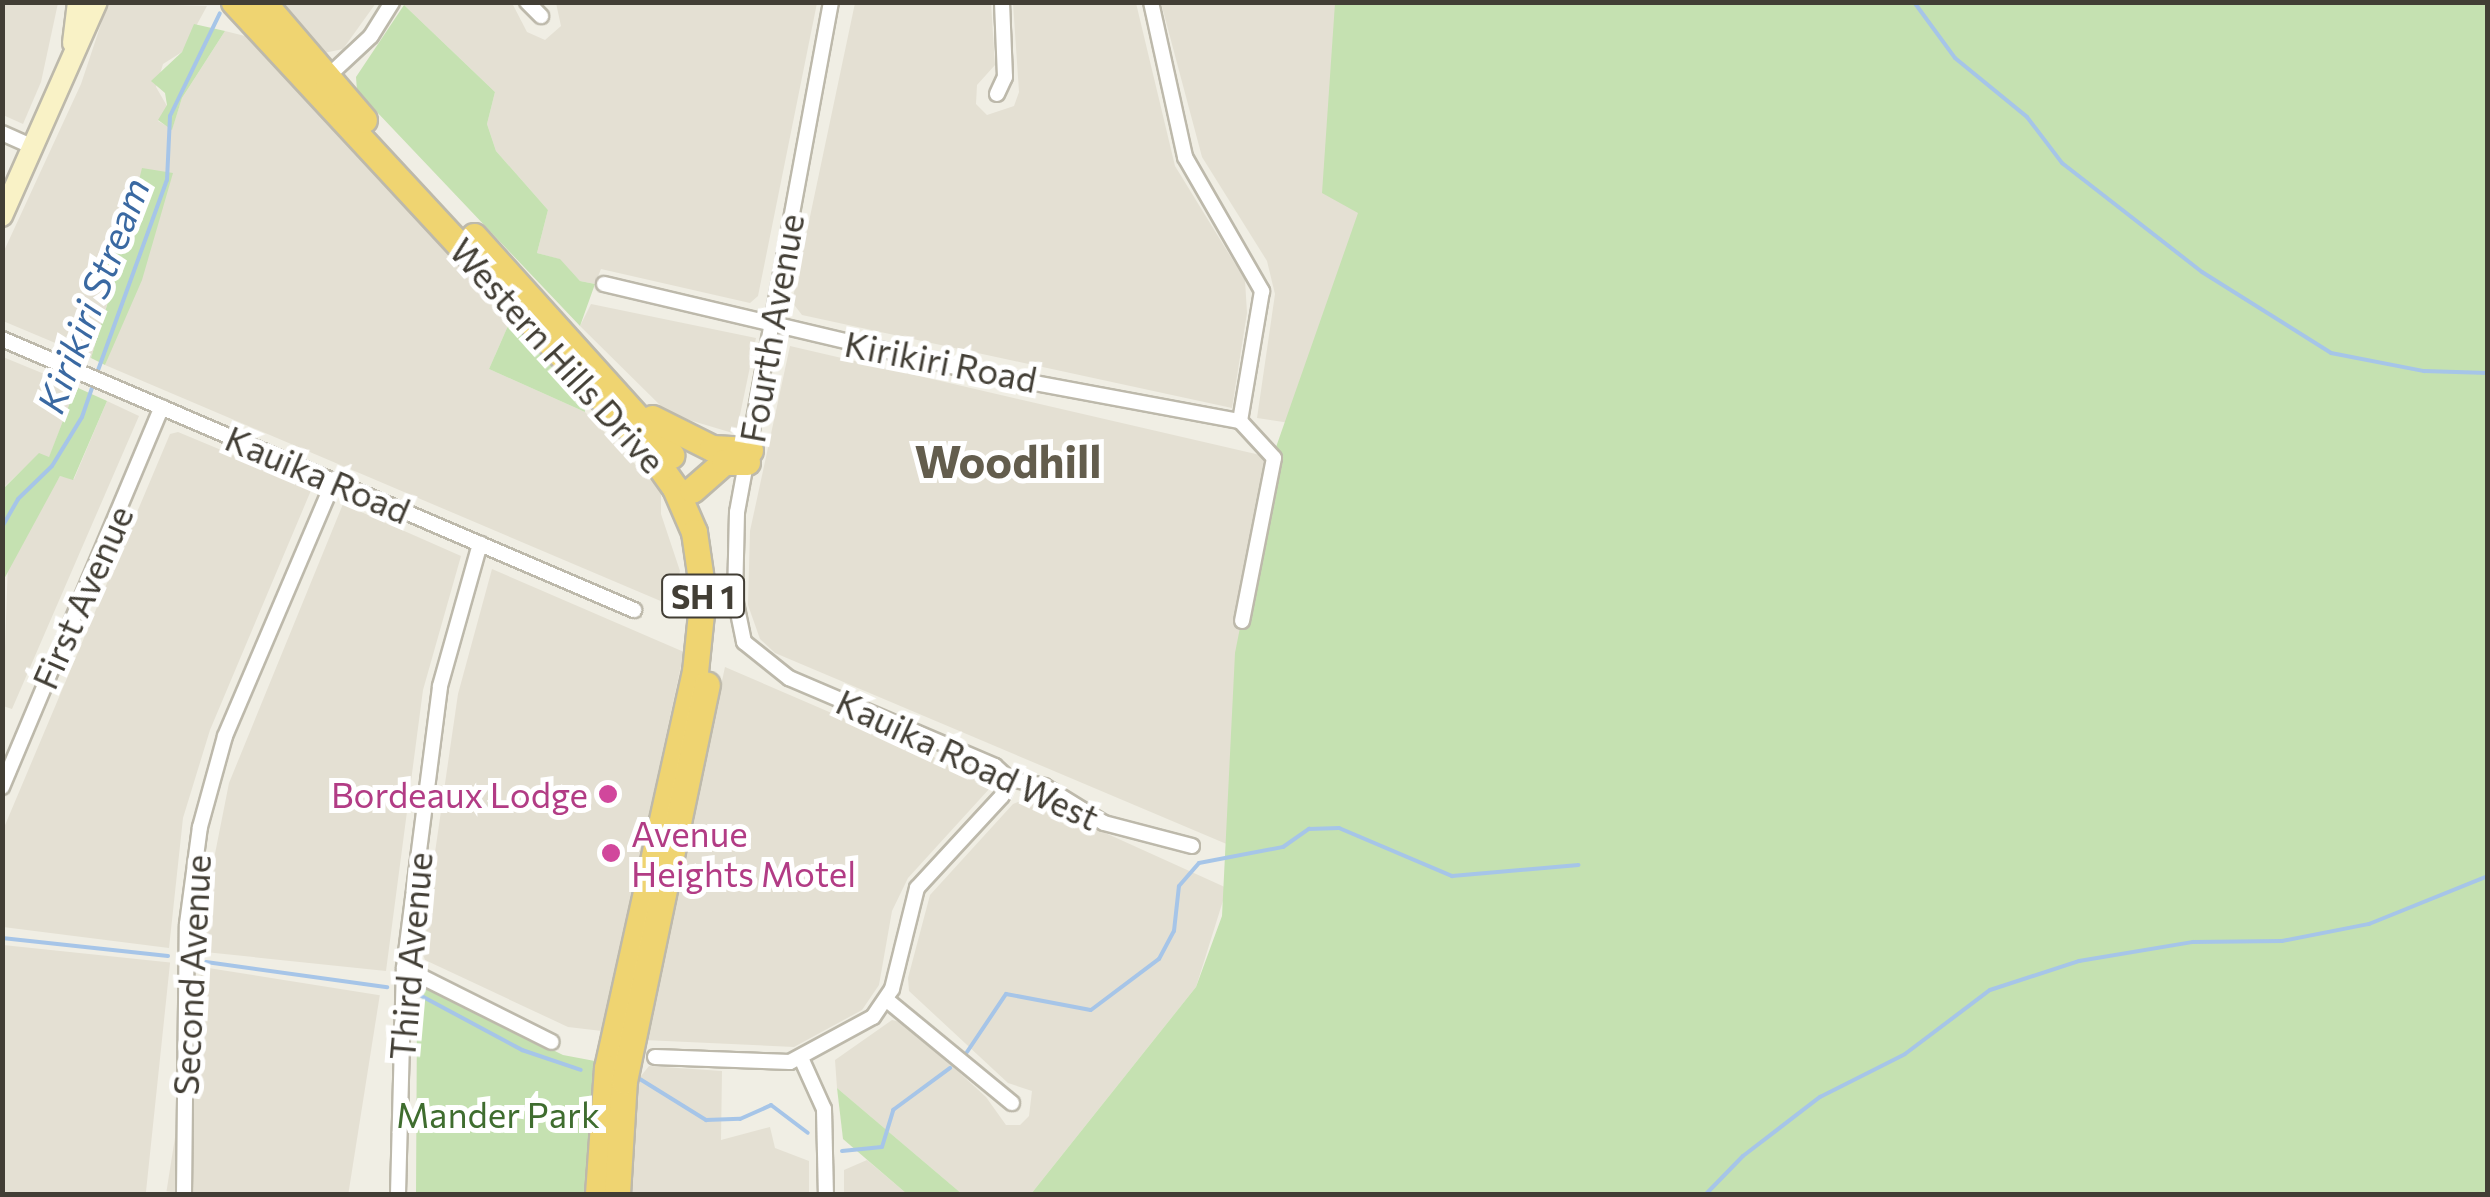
<!DOCTYPE html>
<style>
body{margin:0}
#map{position:relative;width:2490px;height:1197px;overflow:hidden;background:#f0eee4;font-family:Commissioner,sans-serif}
div>[style]{position:absolute}
.residential>*{inset:0;background:#e4e0d3;transform-origin:0 0}
.green>*{inset:0;background:#c5e1b1}
.stream>*{height:4px;margin:-2px;padding:0 2px;transform-origin:2px;border-radius:2px;background:#a6c5e8}
.roads{filter:drop-shadow(2px 0 #bdb9ab) drop-shadow(-2px 0 #bdb9ab) drop-shadow(0 2px #bdb9ab) drop-shadow(0 -2px #bdb9ab)}
.street>*{height:14px;margin:-7px;padding:0 7px;transform-origin:7px;border-radius:7px;background:#fff}
.secondary>*{height:20px;margin:-10px;padding:0 10px;transform-origin:10px;border-radius:10px;background:#f9f2c6}
.highway>*{height:25px;margin:-12.5px;padding:0 12.5px;transform-origin:12.5px;border-radius:12.5px;background:#efd471}
.dots>*{width:28px;height:28px;translate:-50% -50%;box-sizing:border-box;border:5px solid #fff;border-radius:50%}
span{translate:-50% -50%;white-space:nowrap;text-align:center;line-height:1.15;-webkit-text-stroke:10px #fff;paint-order:stroke}
.shield-label span{padding:2px 8px;background:#fff;border:2px solid;border-radius:8px;-webkit-text-stroke-width:0}
.shield-label{font-size:32px;color:#423e35;font-weight:700}
.street-label{font-size:35px;color:#423e35}
.hotel-label{font-size:35px;color:#b23c85}
.right{translate:-100% -50%;text-align:right}
.left{translate:0 -50%;text-align:left}
.park-label{font-size:35px;color:#3f6d2f}
.water-label{font-size:38px;color:#3a69a2;font-style:italic}
.district-label{font-size:45px;color:#635d4d;font-weight:700}
.frame{position:absolute;inset:0;border:5px solid #423e35;pointer-events:none}
</style>
<div id="map">
<div class="residential">
<i style="clip-path:polygon(3px 2px,58px 3px,41px 82px,23px 124px,3px 115px)"></i>
<i style="clip-path:polygon(108px 3px,207px 6px,182px 52px,163px 64px,156px 87px,167px 106px,158px 121px,172px 129px,182px 98px,225px 31px,245px 36px,511px 319px,489px 369px,585px 412px,661px 491px,661px 514px,680px 571px,670px 605px,105px 365px,151px 244px,124px 209px,99px 263px,117px 271px,91px 358px,3px 321px,3px 253px,81px 84px)"></i>
<i style="clip-path:polygon(282px 3px,376px 3px,343px 49px,324px 53px)"></i>
<i style="clip-path:polygon(512px 3px,527px 32px,545px 40px,561px 26px,556px 3px,817px 3px,758px 296px,750px 303px,601px 269px,595px 284px,580px 281px,559px 259px,537px 253px,548px 210px,496px 151px,487px 124px,495px 92px,404px 5px)"></i>
<i style="clip-path:polygon(855px 3px,991px 3px,995px 65px,977px 85px,976px 104px,987px 115px,1014px 106px,1019px 92px,1013px 3px,1136px 3px,1175px 166px,1245px 280px,1247px 313px,1232px 408px,802px 315px,792px 302px)"></i>
<i style="clip-path:polygon(1161px 3px,1401px 3px,1317px 427px,1257px 418px,1275px 294px,1267px 261px,1202px 157px)"></i>
<i style="clip-path:polygon(591px 304px,756px 338px,736px 434px,669px 414px,580px 326px)"></i>
<i style="clip-path:polygon(790px 346px,1303px 465px,1236px 848px,775px 653px,760px 639px,748px 605px,750px 531px)"></i>
<i style="clip-path:polygon(3px 357px,76px 387px,49px 458px,39px 454px,3px 488px)"></i>
<i style="clip-path:polygon(107px 401px,139px 416px,12px 709px,3px 706px,8px 561px,60px 476px,74px 479px)"></i>
<i style="clip-path:polygon(178px 432px,312px 488px,210px 730px,183px 818px,169px 948px,3px 927px,3px 830px,170px 434px)"></i>
<i style="clip-path:polygon(343px 504px,461px 556px,423px 690px,386px 971px,205px 952px,209px 884px,229px 783px)"></i>
<i style="clip-path:polygon(492px 569px,684px 652px,602px 1031px,568px 1027px,425px 960px,421px 949px,458px 694px)"></i>
<i style="clip-path:polygon(725px 667px,987px 780px,990px 788px,908px 878px,892px 911px,879px 985px,862px 1010px,794px 1047px,644px 1040px)"></i>
<i style="clip-path:polygon(1028px 798px,1227px 888px,1196px 987px,1031px 1194px,962px 1194px,837px 1088px,835px 1060px,892px 1020px,905px 1023px,986px 1097px,1006px 1125px,1020px 1125px,1029px 1116px,1032px 1091px,1008px 1083px,909px 991px,908px 978px,930px 895px,1013px 804px)"></i>
<i style="left:3px;top:945px;width:168px;height:249px;rotate:6deg"></i>
<i style="left:202px;top:967px;width:180px;height:227px;rotate:9deg"></i>
<i style="clip-path:polygon(649px 1066px,722px 1071px,721px 1140px,770px 1127px,775px 1148px,809px 1161px,809px 1194px,630px 1194px,633px 1086px)"></i>
<i style="clip-path:polygon(867px 1160px,907px 1194px,844px 1194px,844px 1170px)"></i>
</div>
<div class="green">
<i style="clip-path:polygon(1335px 3px,2487px 3px,2487px 1194px,1031px 1194px,1196px 987px,1222px 916px,1235px 653px,1275px 450px,1358px 213px,1322px 193px)"></i>
<i style="clip-path:polygon(404px 5px,495px 92px,487px 124px,496px 151px,548px 210px,537px 253px,560px 259px,580px 281px,595px 284px,580px 326px,357px 91px,356px 77px)"></i>
<i style="clip-path:polygon(194px 24px,225px 31px,182px 98px,172px 130px,158px 120px,167px 105px,165px 93px,151px 81px,182px 52px)"></i>
<i style="clip-path:polygon(142px 168px,173px 173px,142px 280px,105px 365px,91px 358px,117px 272px,99px 263px,123px 209px,131px 212px)"></i>
<i style="clip-path:polygon(511px 319px,583px 394px,585px 412px,489px 369px)"></i>
<i style="clip-path:polygon(76px 387px,107px 401px,73px 480px,60px 476px,3px 581px,3px 489px,39px 453px,49px 457px)"></i>
<i style="clip-path:polygon(426px 988px,563px 1055px,600px 1062px,589px 1115px,590px 1194px,416px 1194px,417px 1010px)"></i>
<i style="clip-path:polygon(837px 1088px,962px 1194px,907px 1194px,843px 1139px)"></i>
</div>
<div class="stream">
<i style="left:1914px;top:2px;width:69px;rotate:53.8deg"></i>
<i style="left:1955px;top:58px;width:93px;rotate:39.3deg"></i>
<i style="left:2027px;top:117px;width:58px;rotate:52.7deg"></i>
<i style="left:2062px;top:163px;width:177px;rotate:37.9deg"></i>
<i style="left:2202px;top:272px;width:152px;rotate:32.1deg"></i>
<i style="left:2331px;top:353px;width:95px;rotate:11deg"></i>
<i style="left:2424px;top:371px;width:64px;rotate:1.8deg"></i>
<i style="left:97px;top:373px;width:205px;rotate:-70.1deg"></i>
<i style="left:167px;top:180px;width:64px;rotate:-87.3deg"></i>
<i style="left:170px;top:116px;width:114px;rotate:-64.1deg"></i>
<i style="left:2px;top:527px;width:32px;rotate:-60deg"></i>
<i style="left:18px;top:499px;width:47px;rotate:-44.1deg"></i>
<i style="left:52px;top:466px;width:57px;rotate:-58.5deg"></i>
<i style="left:82px;top:417px;width:37px;rotate:-71deg"></i>
<i style="left:2px;top:938px;width:167px;rotate:6.2deg"></i>
<i style="left:206px;top:962px;width:183px;rotate:7.9deg"></i>
<i style="left:414px;top:992px;width:123px;rotate:28.2deg"></i>
<i style="left:522px;top:1050px;width:62px;rotate:18.7deg"></i>
<i style="left:967px;top:1052px;width:70px;rotate:-56.1deg"></i>
<i style="left:1006px;top:994px;width:86px;rotate:10.7deg"></i>
<i style="left:1091px;top:1010px;width:85px;rotate:-36.9deg"></i>
<i style="left:1159px;top:959px;width:32px;rotate:-62deg"></i>
<i style="left:1174px;top:931px;width:45px;rotate:-83.7deg"></i>
<i style="left:1179px;top:886px;width:30px;rotate:-49deg"></i>
<i style="left:1199px;top:863px;width:86px;rotate:-10.8deg"></i>
<i style="left:1283px;top:847px;width:32px;rotate:-35deg"></i>
<i style="left:1309px;top:829px;width:30px;rotate:-2deg"></i>
<i style="left:1339px;top:828px;width:123px;rotate:23deg"></i>
<i style="left:1452px;top:876px;width:127px;rotate:-5deg"></i>
<i style="left:635px;top:1076px;width:84px;rotate:31.8deg"></i>
<i style="left:706px;top:1120px;width:34px;rotate:-2deg"></i>
<i style="left:740px;top:1119px;width:34px;rotate:-24deg"></i>
<i style="left:771px;top:1105px;width:46px;rotate:37.1deg"></i>
<i style="left:842px;top:1151px;width:40px;rotate:-5.7deg"></i>
<i style="left:882px;top:1147px;width:39px;rotate:-73deg"></i>
<i style="left:893px;top:1110px;width:71px;rotate:-36.4deg"></i>
<i style="left:1706px;top:1194px;width:53px;rotate:-45.8deg"></i>
<i style="left:1743px;top:1156px;width:97px;rotate:-37.5deg"></i>
<i style="left:1820px;top:1097px;width:95px;rotate:-26.8deg"></i>
<i style="left:1905px;top:1054px;width:106px;rotate:-37deg"></i>
<i style="left:1990px;top:990px;width:94px;rotate:-18deg"></i>
<i style="left:2079px;top:961px;width:116px;rotate:-9.5deg"></i>
<i style="left:2193px;top:942px;width:89px;rotate:-0.6deg"></i>
<i style="left:2282px;top:941px;width:89px;rotate:-11.1deg"></i>
<i style="left:2369px;top:924px;width:128px;rotate:-22deg"></i>
</div>
<div class="roads">
<div class="street">
<i style="left:527px;top:2px;width:20px;rotate:45deg"></i>
<i style="left:831px;top:2px;width:519px;rotate:100.44deg"></i>
<i style="left:737px;top:512px;width:86px;rotate:91.3deg"></i>
<i style="left:735px;top:598px;width:45px;rotate:78.4deg"></i>
<i style="left:744px;top:642px;width:58px;rotate:38.7deg"></i>
<i style="left:789px;top:678px;width:224px;rotate:23.1deg"></i>
<i style="left:995px;top:766px;width:19px;rotate:43deg"></i>
<i style="left:1009px;top:779px;width:36px;rotate:11deg"></i>
<i style="left:1044px;top:786px;width:70px;rotate:31.7deg"></i>
<i style="left:1104px;top:823px;width:91px;rotate:14.6deg"></i>
<i style="left:1151px;top:2px;width:159px;rotate:77.6deg"></i>
<i style="left:1185px;top:157px;width:155px;rotate:60.1deg"></i>
<i style="left:1262px;top:291px;width:132px;rotate:99.6deg"></i>
<i style="left:324px;top:80px;width:64px;rotate:-43.1deg"></i>
<i style="left:371px;top:36px;width:40px;rotate:-58deg"></i>
<i style="left:997px;top:94px;width:19px;rotate:-65deg"></i>
<i style="left:1005px;top:77px;width:75px;rotate:-92.3deg"></i>
<i style="left:2px;top:133px;width:35px;rotate:24deg"></i>
<i style="left:604px;top:284px;width:381px;rotate:13.3deg"></i>
<i style="left:975px;top:372px;width:269px;rotate:10.5deg"></i>
<i style="left:1240px;top:421px;width:50px;rotate:47.4deg"></i>
<i style="left:1274px;top:458px;width:166px;rotate:101.1deg"></i>
<i style="left:2px;top:339px;width:688px;rotate:23.21deg"></i>
<i style="left:2px;top:787px;width:412px;rotate:-67.2deg"></i>
<i style="left:404px;top:968px;width:165px;rotate:26.6deg"></i>
<i style="left:887px;top:1000px;width:162px;rotate:39.5deg"></i>
<i style="left:655px;top:1057px;width:135px;rotate:2.1deg"></i>
<i style="left:790px;top:1062px;width:94px;rotate:-28.5deg"></i>
<i style="left:873px;top:1017px;width:34px;rotate:-56deg"></i>
<i style="left:892px;top:989px;width:104px;rotate:-76.1deg"></i>
<i style="left:917px;top:888px;width:125px;rotate:-47.3deg"></i>
<i style="left:1002px;top:796px;width:18px;rotate:-68deg"></i>
<i style="left:801px;top:1058px;width:56px;rotate:65.7deg"></i>
<i style="left:824px;top:1109px;width:85px;rotate:88.7deg"></i>
<i style="left:184px;top:1194px;width:270px;rotate:-89.4deg"></i>
<i style="left:187px;top:924px;width:98px;rotate:-82.4deg"></i>
<i style="left:200px;top:827px;width:94px;rotate:-74.6deg"></i>
<i style="left:225px;top:736px;width:277px;rotate:-66.9deg"></i>
<i style="left:398px;top:1194px;width:226px;rotate:-88.5deg"></i>
<i style="left:404px;top:968px;width:284px;rotate:-82.7deg"></i>
<i style="left:440px;top:686px;width:148px;rotate:-74.3deg"></i>
</div>
<div class="secondary">
<i style="left:73px;top:43px;width:41px;rotate:-83deg"></i>
<i style="left:2px;top:216px;width:234px;rotate:-66.1deg"></i>
</div>
<div class="highway">
<i style="left:234px;top:2px;width:601px;rotate:47.16deg"></i>
<i style="left:643px;top:443px;width:55px;rotate:54.6deg"></i>
<i style="left:675px;top:488px;width:48px;rotate:66.6deg"></i>
<i style="left:694px;top:532px;width:63px;rotate:81.7deg"></i>
<i style="left:703px;top:594px;width:77px;rotate:95.9deg"></i>
<i style="left:695px;top:671px;width:407px;rotate:102.5deg"></i>
<i style="left:607px;top:1068px;width:126px;rotate:94.1deg"></i>
<i style="left:263px;top:2px;width:155px;rotate:49.4deg"></i>
<i style="left:474px;top:236px;width:295px;rotate:48deg"></i>
<i style="left:652px;top:418px;width:67px;rotate:26.6deg"></i>
<i style="left:712px;top:448px;width:38px;rotate:3deg"></i>
<i style="left:692px;top:490px;width:43px;rotate:-41.2deg"></i>
<i style="left:724px;top:462px;width:23px"></i>
<i style="left:617px;top:1194px;width:113px;rotate:-86.5deg"></i>
<i style="left:624px;top:1081px;width:405px;rotate:-78.2deg"></i>
</div>
</div>
<div class="dots">
<i style="left:608px;top:794px;background:#d1479c"></i>
<i style="left:611px;top:853px;background:#d1479c"></i>
</div>
<div class="shield-label">
<span style="left:703px;top:596px">SH 1</span>
</div>
<div class="street-label">
<span style="left:771px;top:328px;rotate:-80deg">Fourth Avenue</span>
<span style="left:558px;top:355px;rotate:48deg">Western Hills Drive</span>
<span style="left:941px;top:361px;rotate:11deg">Kirikiri Road</span>
<span style="left:318px;top:474px;rotate:23deg">Kauika Road</span>
<span style="left:82px;top:597px;rotate:-66deg">First Avenue</span>
<span style="left:968px;top:759px;rotate:25deg">Kauika Road West</span>
<span style="left:410px;top:956px;rotate:-85deg">Third Avenue</span>
<span style="left:191px;top:975px;rotate:-87deg">Second Avenue</span>
</div>
<div class="hotel-label">
<span class="right" style="left:588px;top:794px">Bordeaux Lodge</span>
<span class="left" style="left:631px;top:853px">Avenue<br>Heights Motel</span>
</div>
<div class="park-label">
<span style="left:498px;top:1114px">Mander Park</span>
</div>
<div class="water-label">
<span style="left:92px;top:295px;rotate:-69deg">Kirikiri Stream</span>
</div>
<div class="district-label">
<span style="left:1008px;top:460px">Woodhill</span>
</div>
<div class="frame"></div>
</div>
